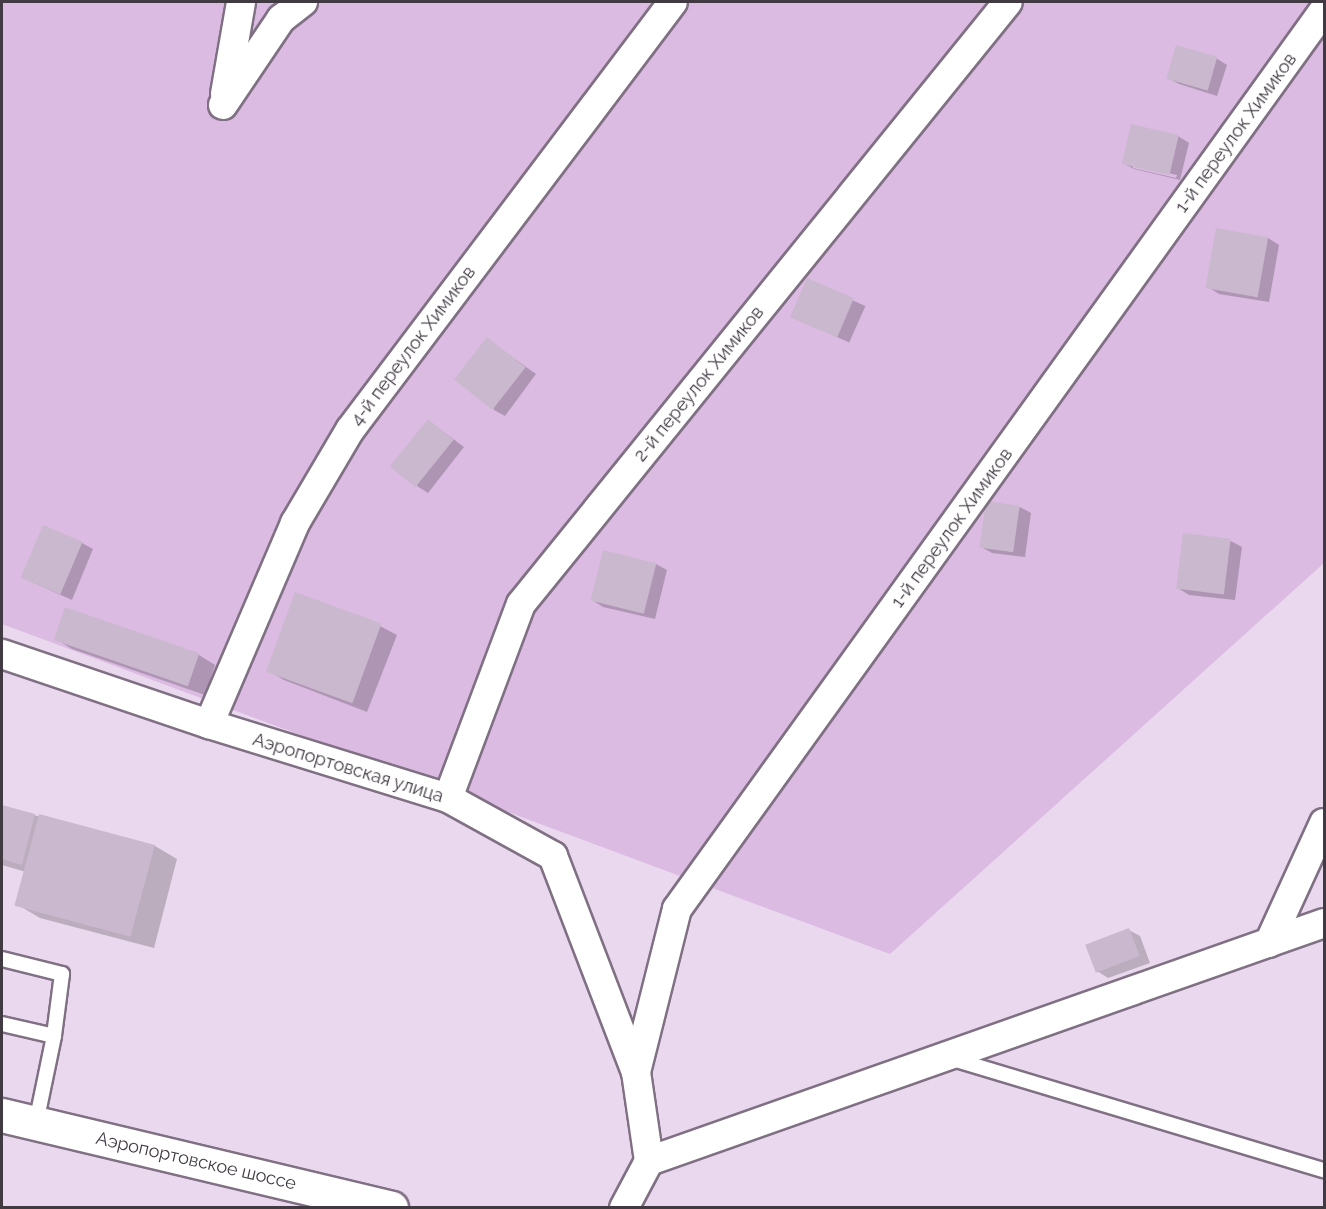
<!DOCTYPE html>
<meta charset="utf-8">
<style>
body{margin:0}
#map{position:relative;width:1326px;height:1209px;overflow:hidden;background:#ead8ee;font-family:Raleway,sans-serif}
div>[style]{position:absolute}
.green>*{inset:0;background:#dbbbe2}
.shadow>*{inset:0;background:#0003;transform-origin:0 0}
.building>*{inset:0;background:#cab9ce;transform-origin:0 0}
.roads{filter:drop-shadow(2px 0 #807083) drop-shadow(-2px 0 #807083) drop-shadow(0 2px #807083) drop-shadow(0 -2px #807083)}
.service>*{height:14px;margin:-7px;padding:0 7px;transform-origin:7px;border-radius:7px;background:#fff}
.minor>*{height:28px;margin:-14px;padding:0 14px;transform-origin:14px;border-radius:14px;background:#fff}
.secondary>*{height:33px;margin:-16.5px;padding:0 16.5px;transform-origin:16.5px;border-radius:16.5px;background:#fff}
span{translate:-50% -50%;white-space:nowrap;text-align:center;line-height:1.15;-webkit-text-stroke:4.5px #fff;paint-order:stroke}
.street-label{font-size:18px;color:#413a43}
.frame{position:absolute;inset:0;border:3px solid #413a43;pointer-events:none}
</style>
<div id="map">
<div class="green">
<i style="clip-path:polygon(2px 2px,1324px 2px,1324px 563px,890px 954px,2px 624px)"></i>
</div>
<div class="shadow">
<i style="clip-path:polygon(1216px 58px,1227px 65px,1217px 96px,1179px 84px,1168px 78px)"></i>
<i style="clip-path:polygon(evenodd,1178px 136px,1189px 143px,1180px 180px,1134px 169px,1123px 163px,1178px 136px,1133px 165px,1177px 175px,1176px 178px,1133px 168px,1133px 165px)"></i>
<i style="clip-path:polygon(1268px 238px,1279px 245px,1269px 302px,1219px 294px,1208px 287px)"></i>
<i style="left:807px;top:280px;width:64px;height:40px;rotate:24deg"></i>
<i style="clip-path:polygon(487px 339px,536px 374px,505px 416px,494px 410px)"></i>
<i style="clip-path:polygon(429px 421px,464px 447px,428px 493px,417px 486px)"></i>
<i style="clip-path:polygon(1020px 507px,1031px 513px,1025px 557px,992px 553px,981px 547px)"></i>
<i style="clip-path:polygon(1231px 541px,1242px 547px,1235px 600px,1189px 595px,1178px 588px)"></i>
<i style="clip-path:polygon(82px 543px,93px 549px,72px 600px,23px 578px)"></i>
<i style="clip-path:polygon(656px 564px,667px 570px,655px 619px,603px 607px,592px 600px)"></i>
<i style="clip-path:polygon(66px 609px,199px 655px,215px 665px,205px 695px,72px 649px,56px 639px)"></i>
<i style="clip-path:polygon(380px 626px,397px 635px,367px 712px,284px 680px,267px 670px)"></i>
<i style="clip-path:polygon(2px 807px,155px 846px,177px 859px,154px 948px,40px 918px,18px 905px,26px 872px,2px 865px)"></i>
<i style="clip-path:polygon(1129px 930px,1140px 936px,1150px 963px,1108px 978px,1097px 971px)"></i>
</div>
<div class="building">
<i style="left:1176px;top:45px;width:43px;height:35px;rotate:16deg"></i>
<i style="left:1131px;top:124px;width:49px;height:41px;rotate:13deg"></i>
<i style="left:1216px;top:228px;width:53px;height:61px;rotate:10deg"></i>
<i style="left:807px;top:278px;width:51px;height:43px;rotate:23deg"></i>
<i style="left:487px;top:337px;width:49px;height:54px;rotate:38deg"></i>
<i style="left:428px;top:419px;width:33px;height:61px;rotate:39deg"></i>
<i style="left:986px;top:501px;width:34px;height:47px;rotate:8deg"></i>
<i style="left:43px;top:525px;width:43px;height:57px;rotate:23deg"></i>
<i style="left:1183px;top:533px;width:48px;height:56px;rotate:7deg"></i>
<i style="left:603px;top:550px;width:55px;height:52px;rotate:14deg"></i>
<i style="left:295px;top:592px;width:92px;height:85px;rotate:20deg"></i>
<i style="left:65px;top:607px;width:142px;height:35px;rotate:19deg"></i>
<i style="clip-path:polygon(2px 805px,35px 814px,22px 865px,2px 859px)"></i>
<i style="left:39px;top:814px;width:120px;height:95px;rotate:15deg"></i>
<i style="left:1129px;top:928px;width:30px;height:47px;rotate:69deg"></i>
</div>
<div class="roads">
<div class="service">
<i style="left:2px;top:959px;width:62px;rotate:14deg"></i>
<i style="left:62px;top:974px;width:63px;rotate:97.4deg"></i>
<i style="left:2px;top:1024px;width:53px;rotate:13deg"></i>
<i style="left:54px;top:1036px;width:89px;rotate:101.7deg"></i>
<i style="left:953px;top:1059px;width:387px;rotate:16.7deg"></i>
</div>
<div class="minor">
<i style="left:225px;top:94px;width:93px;rotate:-80.1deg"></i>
<i style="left:223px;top:105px;width:104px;rotate:-56deg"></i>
<i style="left:281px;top:19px;width:28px;rotate:-38deg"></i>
<i style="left:2px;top:654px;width:219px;rotate:18.7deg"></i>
<i style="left:209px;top:724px;width:250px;rotate:17.2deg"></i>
<i style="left:448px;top:798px;width:120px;rotate:28.9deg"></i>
<i style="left:553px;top:856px;width:231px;rotate:69deg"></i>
<i style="left:636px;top:1072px;width:90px;rotate:81.7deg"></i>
<i style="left:209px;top:724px;width:219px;rotate:-66.8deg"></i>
<i style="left:295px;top:523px;width:108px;rotate:-59.4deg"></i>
<i style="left:350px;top:430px;width:536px;rotate:-52.96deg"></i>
<i style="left:448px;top:798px;width:207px;rotate:-69.4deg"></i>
<i style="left:521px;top:604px;width:774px;rotate:-51.03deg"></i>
<i style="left:1269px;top:943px;width:132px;rotate:-65.4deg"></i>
<i style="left:636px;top:1072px;width:168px;rotate:-75.9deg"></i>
<i style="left:677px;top:909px;width:1108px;rotate:-54.26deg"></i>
<i style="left:624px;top:1208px;width:53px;rotate:-62deg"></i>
<i style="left:649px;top:1161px;width:716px;rotate:-19.42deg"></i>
</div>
<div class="secondary">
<i style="left:2px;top:1115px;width:400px;rotate:13.4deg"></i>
</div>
</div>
<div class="street-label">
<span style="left:1236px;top:133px;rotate:-54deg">1-й переулок Химиков</span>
<span style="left:413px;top:346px;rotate:-53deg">4-й переулок Химиков</span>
<span style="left:699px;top:384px;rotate:-51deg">2-й переулок Химиков</span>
<span style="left:952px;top:528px;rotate:-54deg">1-й переулок Химиков</span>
<span style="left:348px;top:768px;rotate:17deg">Аэропортовская улица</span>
<span style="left:196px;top:1161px;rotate:13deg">Аэропортовское шоссе</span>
</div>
<div class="frame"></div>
</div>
